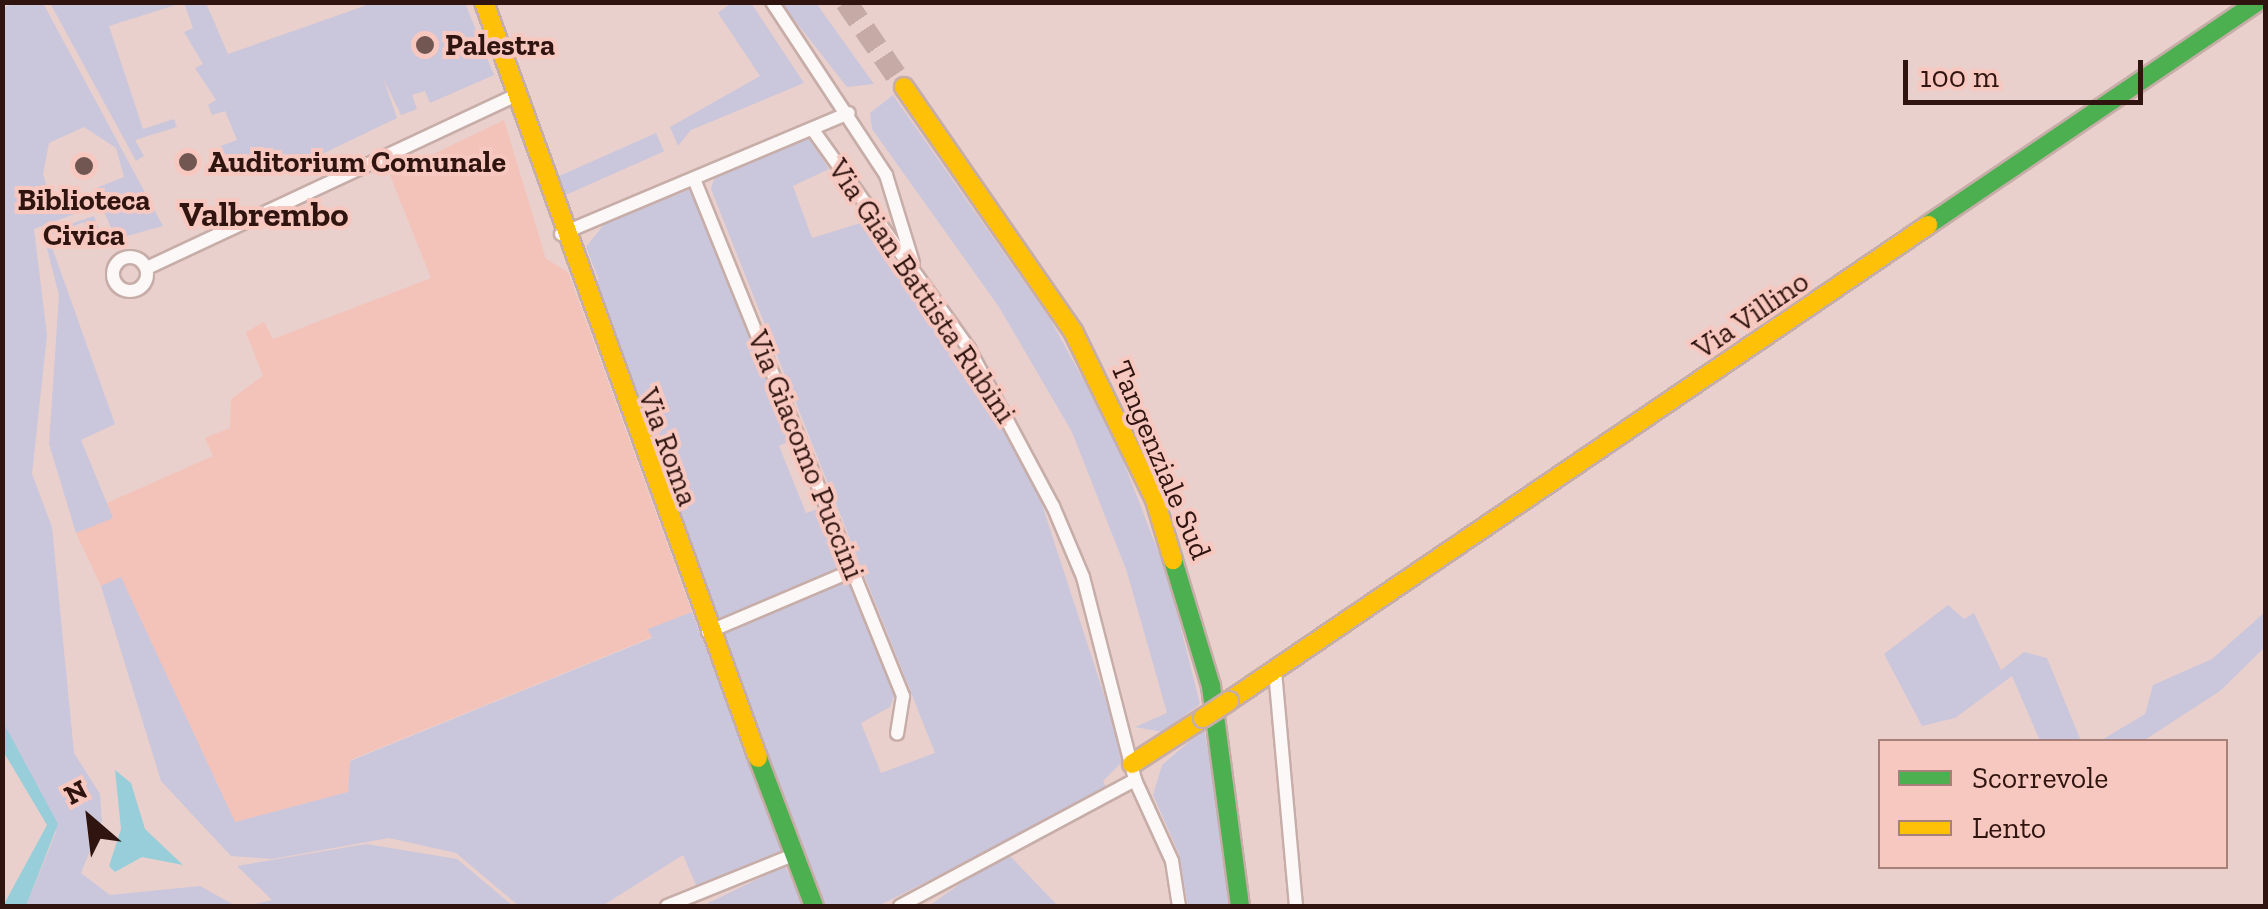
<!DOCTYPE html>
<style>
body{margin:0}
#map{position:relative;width:2268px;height:909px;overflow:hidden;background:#ead0cc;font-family:"Zilla Slab",serif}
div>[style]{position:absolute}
.built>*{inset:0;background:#f3c2b9}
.green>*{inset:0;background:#cac6dc;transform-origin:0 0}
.water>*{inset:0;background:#98ced9}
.highway-tunnel>*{height:22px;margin-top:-11px;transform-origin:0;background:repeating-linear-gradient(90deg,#c5aaa6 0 22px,transparent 0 33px)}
.roads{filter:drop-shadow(2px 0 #c7ada8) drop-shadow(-2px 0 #c7ada8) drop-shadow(0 2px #c7ada8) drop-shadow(0 -2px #c7ada8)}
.street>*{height:12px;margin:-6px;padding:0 6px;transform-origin:6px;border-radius:6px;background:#fcf8f7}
.street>.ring{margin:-6px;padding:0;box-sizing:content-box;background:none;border:12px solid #fcf8f7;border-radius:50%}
.fast>*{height:18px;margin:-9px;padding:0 9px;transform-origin:9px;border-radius:9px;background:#4caf50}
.slow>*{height:18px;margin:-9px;padding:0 9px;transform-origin:9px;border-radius:9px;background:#ffc107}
.bridges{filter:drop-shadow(2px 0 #c7ada8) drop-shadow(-2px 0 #c7ada8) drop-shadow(0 2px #c7ada8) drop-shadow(0 -2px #c7ada8)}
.slow-bridge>*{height:18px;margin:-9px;padding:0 9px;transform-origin:9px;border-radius:9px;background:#ffc107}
.dots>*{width:28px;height:28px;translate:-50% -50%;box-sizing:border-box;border:5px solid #f7c8bf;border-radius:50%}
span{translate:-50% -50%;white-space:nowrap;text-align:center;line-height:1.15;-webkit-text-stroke:8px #f7c8bf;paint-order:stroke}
.poi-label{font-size:30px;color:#30140f;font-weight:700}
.left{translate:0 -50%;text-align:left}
.street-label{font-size:30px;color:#30140f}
.quarter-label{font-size:35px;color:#30140f;font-weight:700}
.frame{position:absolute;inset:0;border:5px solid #30140f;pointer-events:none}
.legend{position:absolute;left:1878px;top:739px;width:350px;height:130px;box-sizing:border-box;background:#f7c8bf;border:2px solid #a78079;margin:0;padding:12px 18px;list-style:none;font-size:30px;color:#30140f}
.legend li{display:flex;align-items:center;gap:20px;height:50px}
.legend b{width:50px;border:2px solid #a78079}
.north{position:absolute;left:40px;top:769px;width:100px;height:100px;-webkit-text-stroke:8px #f7c8bf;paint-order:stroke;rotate:332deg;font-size:28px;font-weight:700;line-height:40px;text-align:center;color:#30140f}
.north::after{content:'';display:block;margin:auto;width:35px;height:45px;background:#30140f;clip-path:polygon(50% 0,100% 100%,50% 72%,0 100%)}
.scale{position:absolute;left:1903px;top:60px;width:240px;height:45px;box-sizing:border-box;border:5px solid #30140f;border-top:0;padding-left:12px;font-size:30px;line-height:35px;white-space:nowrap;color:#30140f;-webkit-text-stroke:8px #f7c8bf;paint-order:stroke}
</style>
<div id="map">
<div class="built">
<i style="clip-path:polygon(504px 120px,546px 259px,568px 272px,692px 612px,649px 629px,652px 637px,350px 760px,348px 792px,235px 822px,121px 578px,101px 586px,76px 533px,112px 518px,107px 503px,213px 456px,205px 438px,230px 428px,231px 399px,263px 376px,246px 332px,264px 322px,273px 339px,431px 278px,390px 175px)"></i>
</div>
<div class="green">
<i style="clip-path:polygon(14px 3px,43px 3px,163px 226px,116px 239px,94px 189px,124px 177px,116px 148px,84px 127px,49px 143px,43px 174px,54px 211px,86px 192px,91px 208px,34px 229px,47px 335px,32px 474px,52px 527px,74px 753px,100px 794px,102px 821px,81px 873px,110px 895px,200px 886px,236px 906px,26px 906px,56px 832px,3px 722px,2px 9px)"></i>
<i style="clip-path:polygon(50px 3px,182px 3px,109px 26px,143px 129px,174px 119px,177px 127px,135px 140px,144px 156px,136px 161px)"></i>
<i style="clip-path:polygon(184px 3px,206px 3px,228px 54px,373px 3px,465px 3px,494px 75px,430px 103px,425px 91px,412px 95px,417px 109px,401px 115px,383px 78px,397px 118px,293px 168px,280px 159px,230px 174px,221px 146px,237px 140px,225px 111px,212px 115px,208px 105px,216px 100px,195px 68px,203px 64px,184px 32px,193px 28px)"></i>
<i style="clip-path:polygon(731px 3px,751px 3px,804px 83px,691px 130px,678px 146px,670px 127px,760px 76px,718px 13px)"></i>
<i style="clip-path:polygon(781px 3px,816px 3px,874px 84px,847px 87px)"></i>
<i style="clip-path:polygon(893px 95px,1050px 319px,1112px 432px,1168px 577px,1200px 704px,1163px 732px,1135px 727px,1167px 713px,1127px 572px,1072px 432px,999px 307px,872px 129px,870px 113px)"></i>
<i style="left:656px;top:133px;width:20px;height:109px;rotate:66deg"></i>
<i style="clip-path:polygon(809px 138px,829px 169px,793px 186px,812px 238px,864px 222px,933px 311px,1035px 483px,1125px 759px,1103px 781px,1108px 791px,878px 906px,823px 906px,587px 286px,599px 280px,586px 247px,606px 222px,691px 189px,791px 440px,779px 446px,806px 513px,818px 509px,834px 540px,895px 693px,890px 707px,861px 723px,881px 773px,935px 753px,711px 189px,715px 176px)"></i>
<i style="clip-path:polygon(94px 216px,105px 243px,92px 248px,84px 222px,48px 236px,115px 424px,81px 440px,113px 518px,76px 533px,49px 444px,59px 295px,43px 233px)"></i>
<i style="clip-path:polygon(121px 577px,235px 822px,348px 792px,350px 761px,652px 638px,648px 629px,692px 612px,782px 852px,696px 885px,683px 855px,602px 906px,519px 906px,456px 853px,389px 838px,272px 859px,231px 856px,161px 781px,101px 586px)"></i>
<i style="clip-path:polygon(1948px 605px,1964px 619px,1974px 613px,2001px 670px,2024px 652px,2047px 658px,2081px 741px,2040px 741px,2012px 676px,1955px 718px,1922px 726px,1884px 654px)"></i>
<i style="clip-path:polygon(2265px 612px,2265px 647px,2220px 691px,2143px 741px,2100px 741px,2145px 714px,2153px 685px,2212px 659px)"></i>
<i style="clip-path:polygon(1204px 729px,1219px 806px,1228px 906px,1188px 906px,1179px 854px,1153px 795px,1162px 765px)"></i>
<i style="clip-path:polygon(366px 844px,457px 859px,513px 906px,247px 906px,272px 900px,237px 866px)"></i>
<i style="clip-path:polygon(1009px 855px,1058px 906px,929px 906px,975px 873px)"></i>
<i style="clip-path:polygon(785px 866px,804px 906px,702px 906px)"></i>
</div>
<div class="water">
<i style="clip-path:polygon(3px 722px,58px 824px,26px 906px,3px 906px,47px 825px,3px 751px)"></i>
<i style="clip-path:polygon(115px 770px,131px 783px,145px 829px,183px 865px,142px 857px,115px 872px,109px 866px,121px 829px)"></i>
</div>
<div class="highway-tunnel">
<i style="left:846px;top:2px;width:103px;rotate:55.7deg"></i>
</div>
<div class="roads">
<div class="street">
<i style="left:772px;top:2px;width:207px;rotate:56.6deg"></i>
<i style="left:886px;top:175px;width:92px;rotate:72.9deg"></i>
<i style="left:813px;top:130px;width:269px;rotate:54.5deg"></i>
<i style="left:969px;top:349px;width:178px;rotate:61.9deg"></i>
<i style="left:1053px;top:506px;width:77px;rotate:67.1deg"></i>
<i style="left:1083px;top:577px;width:210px;rotate:75.6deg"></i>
<i style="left:1135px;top:780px;width:89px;rotate:65.4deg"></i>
<i style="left:1172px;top:861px;width:46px;rotate:81.2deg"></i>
<i style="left:694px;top:179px;width:558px;rotate:67.99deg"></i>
<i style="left:903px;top:696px;width:38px;rotate:99deg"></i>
<i style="left:561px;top:234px;width:312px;rotate:-22.8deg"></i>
<i class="ring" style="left:113px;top:257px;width:22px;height:22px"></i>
<i style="left:147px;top:268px;width:406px;rotate:-25.1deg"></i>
<i style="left:708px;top:632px;width:156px;rotate:-23deg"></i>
<i style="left:1275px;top:671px;width:236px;rotate:84.9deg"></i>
<i style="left:667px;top:906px;width:136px;rotate:-22deg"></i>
<i style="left:900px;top:906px;width:267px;rotate:-28.2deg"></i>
</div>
<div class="fast">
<i style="left:1928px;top:225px;width:397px;rotate:-34.1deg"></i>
<i style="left:1173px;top:560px;width:132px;rotate:73.2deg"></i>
<i style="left:1211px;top:686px;width:222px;rotate:82.5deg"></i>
<i style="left:758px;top:758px;width:158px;rotate:69.3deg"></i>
</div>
<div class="slow">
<i style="left:484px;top:2px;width:804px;rotate:70.08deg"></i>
<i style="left:904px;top:87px;width:297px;rotate:55.3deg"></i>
<i style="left:1073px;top:331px;width:188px;rotate:64.1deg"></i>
<i style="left:1155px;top:500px;width:63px;rotate:73.3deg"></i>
<i style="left:1229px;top:701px;width:846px;rotate:-34.25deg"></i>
<i style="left:1132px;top:764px;width:85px;rotate:-32.9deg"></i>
</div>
</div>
<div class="bridges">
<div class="slow-bridge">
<i style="left:1203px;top:718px;width:31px;rotate:-33deg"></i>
</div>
</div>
<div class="dots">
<i style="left:425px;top:45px;background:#715651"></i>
<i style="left:188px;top:162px;background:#715651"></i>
<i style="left:84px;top:166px;background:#715651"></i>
</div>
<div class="poi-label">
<span class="left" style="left:445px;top:45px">Palestra</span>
<span class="left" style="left:208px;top:162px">Auditorium Comunale</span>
<span style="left:84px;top:217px">Biblioteca<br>Civica</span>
</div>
<div class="street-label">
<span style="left:922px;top:291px;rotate:56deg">Via Gian Battista Rubini</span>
<span style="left:1751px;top:315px;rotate:-34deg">Via Villino</span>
<span style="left:668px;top:447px;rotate:70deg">Via Roma</span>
<span style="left:806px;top:455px;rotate:68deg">Via Giacomo Puccini</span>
<span style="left:1161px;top:460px;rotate:67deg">Tangenziale Sud</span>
</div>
<div class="quarter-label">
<span style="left:264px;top:214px">Valbrembo</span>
</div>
<div class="frame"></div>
<ul class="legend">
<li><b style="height:12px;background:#4caf50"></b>Scorrevole</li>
<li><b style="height:12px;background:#ffc107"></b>Lento</li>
</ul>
<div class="north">N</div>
<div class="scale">100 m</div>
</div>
